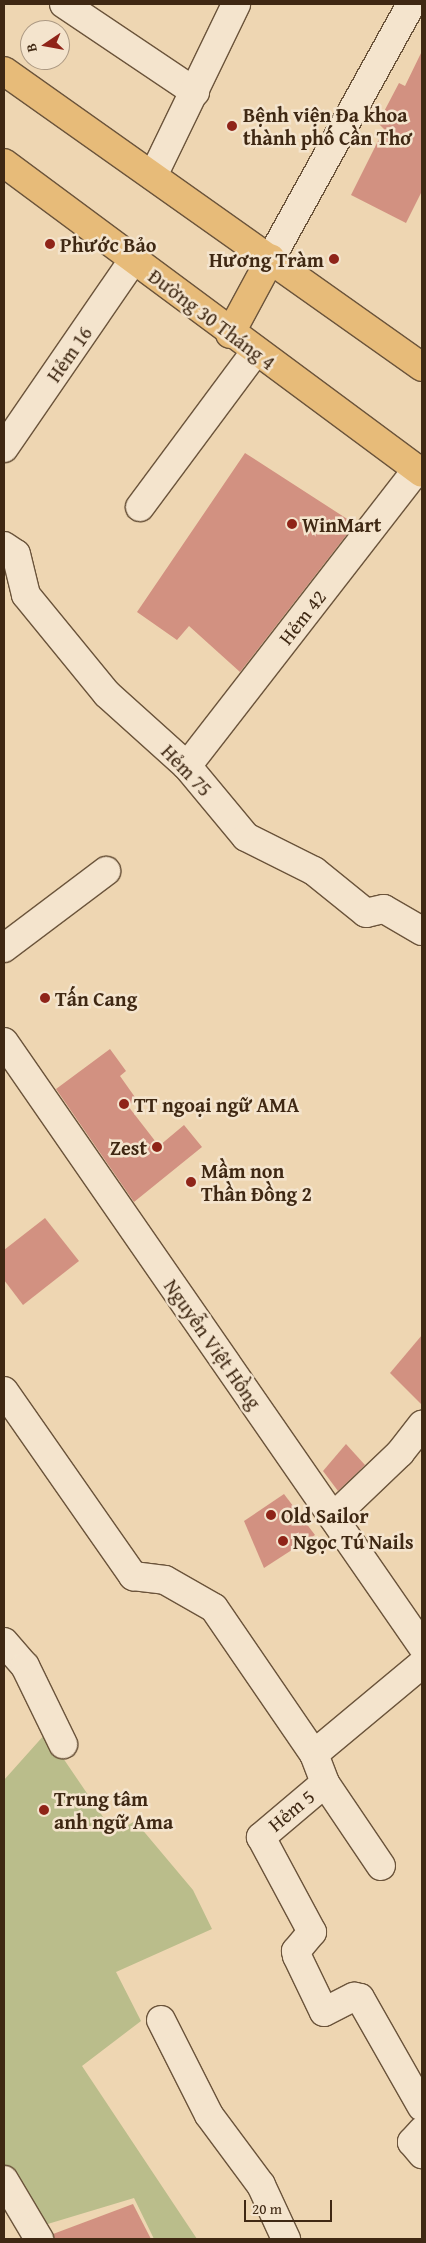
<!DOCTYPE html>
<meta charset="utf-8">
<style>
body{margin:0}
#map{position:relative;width:426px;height:2243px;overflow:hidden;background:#eed6b2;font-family:"Gentium Book Plus",serif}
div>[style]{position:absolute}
.green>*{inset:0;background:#babd8b}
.building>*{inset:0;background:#d29181}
.roads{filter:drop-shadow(1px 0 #6b543b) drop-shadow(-1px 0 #6b543b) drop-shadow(0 1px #6b543b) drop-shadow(0 -1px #6b543b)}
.minor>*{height:28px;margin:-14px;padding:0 14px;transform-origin:14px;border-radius:14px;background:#f4e4cd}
.major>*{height:28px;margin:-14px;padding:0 14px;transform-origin:14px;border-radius:14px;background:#e7bb79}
.dots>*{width:14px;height:14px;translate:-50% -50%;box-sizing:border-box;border:2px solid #f4e4cd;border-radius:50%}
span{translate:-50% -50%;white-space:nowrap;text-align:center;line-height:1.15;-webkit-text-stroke:5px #f4e4cd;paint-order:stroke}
.poi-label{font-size:20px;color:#3f2813;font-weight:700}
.left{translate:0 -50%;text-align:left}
.right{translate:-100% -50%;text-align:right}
.street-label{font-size:20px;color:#3f2813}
.frame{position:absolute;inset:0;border:5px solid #3f2813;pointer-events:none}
.north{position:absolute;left:20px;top:20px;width:50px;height:50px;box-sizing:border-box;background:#f4e4cd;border:1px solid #ac9983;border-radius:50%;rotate:258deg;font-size:14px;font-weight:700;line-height:20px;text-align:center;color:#3f2813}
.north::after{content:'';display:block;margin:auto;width:18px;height:22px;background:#8f2418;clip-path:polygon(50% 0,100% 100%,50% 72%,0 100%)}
.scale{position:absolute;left:244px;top:2200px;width:88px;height:22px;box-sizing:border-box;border:2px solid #3f2813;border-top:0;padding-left:6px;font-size:15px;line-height:18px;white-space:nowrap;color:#3f2813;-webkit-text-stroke:4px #f4e4cd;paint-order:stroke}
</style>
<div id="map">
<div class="green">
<i style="clip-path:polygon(46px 1733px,114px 1833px,135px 1821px,193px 1890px,212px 1929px,116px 1972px,141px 2021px,82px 2066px,197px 2239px,154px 2239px,134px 2198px,41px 2226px,4px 2169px,4px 1780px)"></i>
</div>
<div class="building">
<i style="clip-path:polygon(422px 51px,422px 191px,406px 223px,351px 195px,384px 129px,378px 123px,399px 83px,405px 86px)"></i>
<i style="clip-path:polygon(245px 453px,355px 524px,240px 672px,189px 626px,177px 640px,137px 612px)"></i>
<i style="clip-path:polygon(110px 1049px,126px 1071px,120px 1076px,137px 1100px,128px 1106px,159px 1146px,184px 1125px,202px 1147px,134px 1202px,56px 1089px)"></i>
<i style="clip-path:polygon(45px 1218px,79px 1261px,23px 1305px,4px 1280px,4px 1250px)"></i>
<i style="clip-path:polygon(422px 1335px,422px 1405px,390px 1373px)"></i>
<i style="clip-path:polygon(346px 1444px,365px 1465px,338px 1491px,323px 1471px)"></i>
<i style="clip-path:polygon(284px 1494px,315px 1535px,264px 1568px,244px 1521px)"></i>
<i style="clip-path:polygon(133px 2204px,151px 2239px,55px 2239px,53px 2234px)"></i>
</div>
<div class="roads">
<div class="minor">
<i style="left:64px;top:4px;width:158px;rotate:33.9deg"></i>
<i style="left:153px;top:176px;width:191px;rotate:-64.2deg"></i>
<i style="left:271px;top:258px;width:290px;rotate:-61.1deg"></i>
<i style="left:4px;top:448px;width:228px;rotate:-55.5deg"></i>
<i style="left:140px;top:507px;width:193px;rotate:-53.4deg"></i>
<i style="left:4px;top:546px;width:14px;rotate:34deg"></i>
<i style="left:16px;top:554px;width:42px;rotate:76.3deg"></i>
<i style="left:26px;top:595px;width:128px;rotate:50.7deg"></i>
<i style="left:107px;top:694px;width:108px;rotate:42deg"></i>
<i style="left:187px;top:766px;width:92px;rotate:50.3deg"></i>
<i style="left:246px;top:837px;width:76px;rotate:26.6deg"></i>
<i style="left:314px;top:871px;width:67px;rotate:38.9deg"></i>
<i style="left:366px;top:913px;width:18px;rotate:-13deg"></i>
<i style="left:384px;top:909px;width:44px;rotate:30.1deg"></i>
<i style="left:187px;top:766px;width:376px;rotate:-52.2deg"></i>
<i style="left:4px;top:948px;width:128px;rotate:-37deg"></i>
<i style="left:4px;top:1042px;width:735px;rotate:55.31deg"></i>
<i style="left:4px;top:1391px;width:226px;rotate:55.1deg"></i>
<i style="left:133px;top:1576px;width:32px;rotate:7deg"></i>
<i style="left:165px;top:1580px;width:56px;rotate:29.7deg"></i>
<i style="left:214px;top:1608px;width:177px;rotate:55.6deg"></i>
<i style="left:333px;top:1517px;width:93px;rotate:-43.7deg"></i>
<i style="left:400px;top:1453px;width:36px;rotate:-52deg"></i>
<i style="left:4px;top:1642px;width:32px;rotate:49deg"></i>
<i style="left:25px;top:1666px;width:87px;rotate:64deg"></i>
<i style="left:314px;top:1754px;width:31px;rotate:69deg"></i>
<i style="left:325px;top:1783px;width:84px;rotate:139.8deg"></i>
<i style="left:261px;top:1837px;width:108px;rotate:61.8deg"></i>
<i style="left:312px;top:1932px;width:25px;rotate:130deg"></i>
<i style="left:296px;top:1951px;width:5px;rotate:79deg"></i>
<i style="left:297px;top:1956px;width:62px;rotate:64.3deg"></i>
<i style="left:324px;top:2012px;width:34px;rotate:-27deg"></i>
<i style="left:354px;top:1997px;width:6px;rotate:9deg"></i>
<i style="left:360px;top:1998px;width:125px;rotate:60.4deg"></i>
<i style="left:314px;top:1754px;width:141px;rotate:-39.8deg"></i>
<i style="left:325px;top:1783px;width:100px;rotate:56deg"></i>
<i style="left:161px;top:2020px;width:106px;rotate:63.2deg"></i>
<i style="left:209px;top:2115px;width:87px;rotate:53.4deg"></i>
<i style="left:261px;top:2185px;width:60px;rotate:65.2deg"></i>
<i style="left:422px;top:2131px;width:15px;rotate:132deg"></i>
<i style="left:412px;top:2142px;width:16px;rotate:50deg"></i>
<i style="left:4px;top:2180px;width:69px;rotate:59.3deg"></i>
</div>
<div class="major">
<i style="left:4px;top:71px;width:512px;rotate:35.3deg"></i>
<i style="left:4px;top:163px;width:520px;rotate:36.56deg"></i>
<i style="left:230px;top:334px;width:86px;rotate:-61.7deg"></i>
</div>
</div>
<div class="dots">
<i style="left:232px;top:126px;background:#8f2418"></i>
<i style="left:50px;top:244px;background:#8f2418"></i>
<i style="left:334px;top:259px;background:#8f2418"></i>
<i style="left:292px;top:524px;background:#8f2418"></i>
<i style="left:45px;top:998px;background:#8f2418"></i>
<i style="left:124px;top:1104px;background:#8f2418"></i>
<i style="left:157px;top:1147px;background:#8f2418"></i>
<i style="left:191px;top:1182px;background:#8f2418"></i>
<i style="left:271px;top:1515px;background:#8f2418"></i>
<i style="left:283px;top:1541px;background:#8f2418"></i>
<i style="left:44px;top:1810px;background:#8f2418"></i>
</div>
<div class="poi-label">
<span class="left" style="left:243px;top:126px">Bệnh viện Đa khoa<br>thành phố Cần Thơ</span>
<span class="left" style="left:60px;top:244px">Phước Bảo</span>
<span class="right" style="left:324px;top:259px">Hương Tràm</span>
<span class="left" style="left:302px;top:524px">WinMart</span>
<span class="left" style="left:55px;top:998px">Tấn Cang</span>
<span class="left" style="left:134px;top:1104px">TT ngoại ngữ AMA</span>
<span class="right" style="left:147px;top:1147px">Zest</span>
<span class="left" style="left:201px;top:1182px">Mầm non<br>Thần Đồng 2</span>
<span class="left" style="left:281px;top:1515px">Old Sailor</span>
<span class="left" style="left:293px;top:1541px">Ngọc Tú Nails</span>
<span class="left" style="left:54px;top:1810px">Trung tâm<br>anh ngữ Ama</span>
</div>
<div class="street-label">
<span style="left:212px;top:319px;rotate:37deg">Đường 30 Tháng 4</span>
<span style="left:69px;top:354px;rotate:-55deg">Hẻm 16</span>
<span style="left:302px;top:617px;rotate:-52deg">Hẻm 42</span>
<span style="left:187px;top:770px;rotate:46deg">Hẻm 75</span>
<span style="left:213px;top:1344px;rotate:55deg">Nguyễn Việt Hồng</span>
<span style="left:291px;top:1810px;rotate:-40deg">Hẻm 5</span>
</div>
<div class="frame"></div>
<div class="north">B</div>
<div class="scale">20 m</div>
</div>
